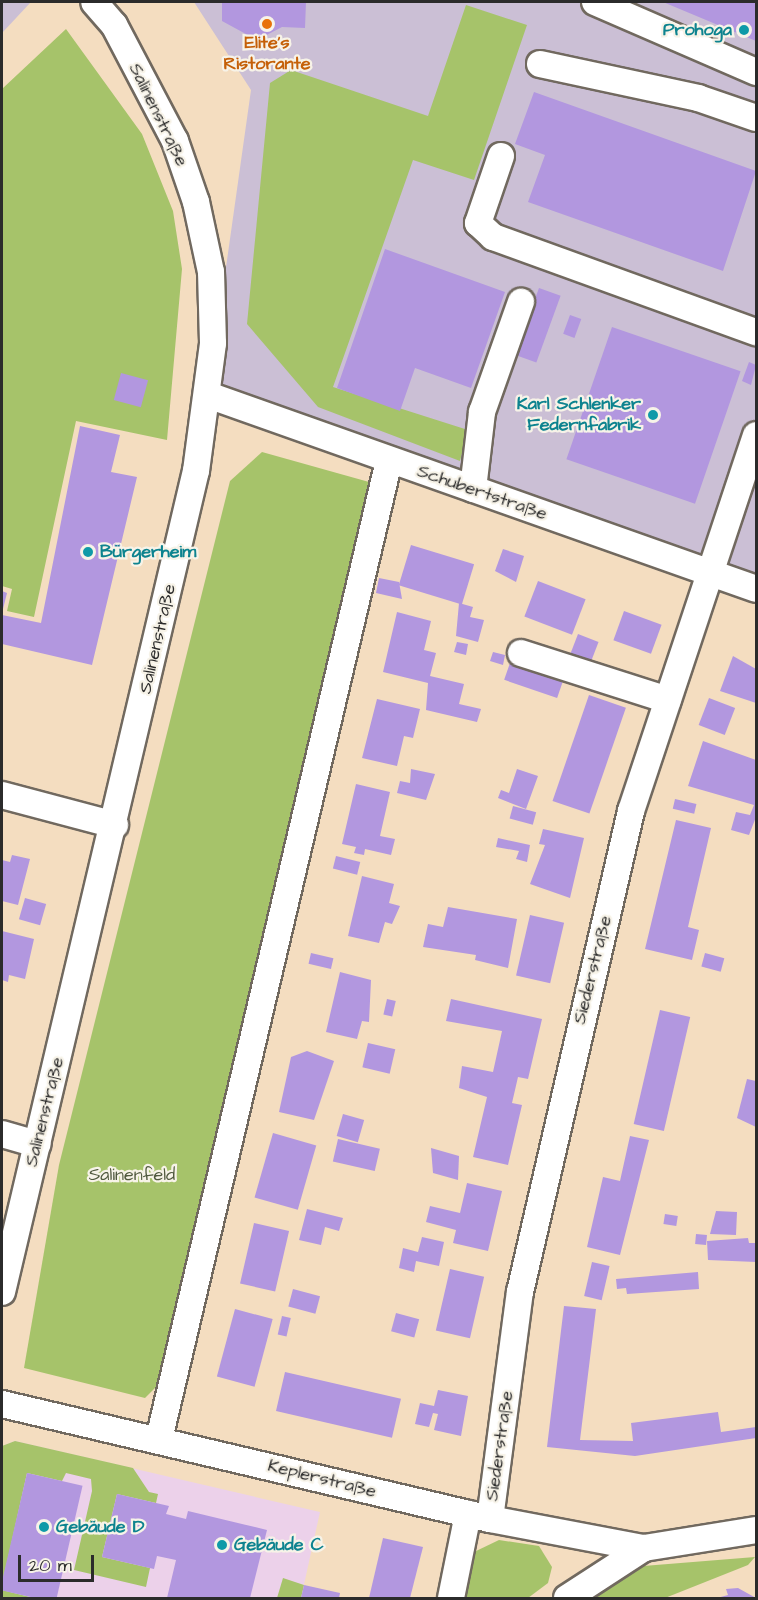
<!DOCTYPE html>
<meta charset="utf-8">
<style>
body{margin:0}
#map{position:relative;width:758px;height:1600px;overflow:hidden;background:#f4ddc0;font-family:"Architects Daughter",sans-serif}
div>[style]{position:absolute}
.built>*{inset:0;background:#ecd1ea}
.industrial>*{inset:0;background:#cbbfd5}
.green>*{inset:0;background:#a6c36a}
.building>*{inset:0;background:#b297df;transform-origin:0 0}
.roads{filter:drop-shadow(2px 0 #71695f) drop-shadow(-2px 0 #71695f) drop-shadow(0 2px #71695f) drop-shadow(0 -2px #71695f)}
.minor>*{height:26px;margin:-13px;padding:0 13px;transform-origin:13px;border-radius:13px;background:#fff}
.dots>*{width:16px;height:16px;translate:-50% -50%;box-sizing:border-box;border:3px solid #f7f3e8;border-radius:50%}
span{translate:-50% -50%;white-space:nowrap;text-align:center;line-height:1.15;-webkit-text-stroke:4.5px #f7f3e8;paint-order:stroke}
.culture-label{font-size:18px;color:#0d838f;font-weight:700}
.right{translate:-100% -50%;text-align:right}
.left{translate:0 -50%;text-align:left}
.food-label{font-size:18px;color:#c56008;font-weight:700}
.street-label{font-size:18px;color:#2b2b2b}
.park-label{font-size:18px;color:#50593e}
.frame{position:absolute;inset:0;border:3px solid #2b2b2b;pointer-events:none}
.scale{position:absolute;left:18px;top:1555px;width:76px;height:27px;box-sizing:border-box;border:3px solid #2b2b2b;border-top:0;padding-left:8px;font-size:18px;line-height:21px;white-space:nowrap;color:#2b2b2b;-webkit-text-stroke:4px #f7f3e8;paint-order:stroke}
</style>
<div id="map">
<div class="built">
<i style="clip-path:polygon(15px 1441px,320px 1512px,301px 1598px,2px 1598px,2px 1446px)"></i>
</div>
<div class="industrial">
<i style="clip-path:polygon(2px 2px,31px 2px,2px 33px)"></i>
<i style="clip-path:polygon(194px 2px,756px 2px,756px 589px,208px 395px,251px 90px)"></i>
</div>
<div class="green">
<i style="clip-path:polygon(466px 5px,527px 25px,474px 180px,413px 160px,333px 387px,468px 430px,460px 461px,318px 407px,247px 324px,270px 83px,291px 70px,428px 116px)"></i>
<i style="clip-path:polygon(66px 29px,142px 134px,173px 211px,182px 269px,167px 440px,76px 421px,34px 617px,7px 611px,12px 589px,2px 586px,2px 89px)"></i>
<i style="clip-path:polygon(262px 452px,369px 482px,159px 1384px,145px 1398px,24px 1368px,59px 1165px,230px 481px)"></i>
<i style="clip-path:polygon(15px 1441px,133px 1468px,149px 1492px,158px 1494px,156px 1503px,117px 1494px,102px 1557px,150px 1568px,146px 1587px,74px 1570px,92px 1491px,91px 1479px,66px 1473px,62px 1481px,27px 1473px,2px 1585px,2px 1446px)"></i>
<i style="clip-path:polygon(499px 1540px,539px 1546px,552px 1567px,548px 1583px,528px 1598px,464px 1598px,474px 1552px)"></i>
<i style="clip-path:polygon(755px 1557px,748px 1565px,665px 1598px,597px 1598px,603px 1586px,631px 1567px)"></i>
<i style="clip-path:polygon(283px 1578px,304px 1585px,301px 1598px,277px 1598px)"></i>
<i style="clip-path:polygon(2px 1590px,30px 1597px,30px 1598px,2px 1598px)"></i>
</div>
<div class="building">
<i style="clip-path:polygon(222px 2px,306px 2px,305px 28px,282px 27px,257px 40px,222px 21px)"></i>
<i style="clip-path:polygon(663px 2px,756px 2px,756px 41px,706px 20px)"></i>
<i style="clip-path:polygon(534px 92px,756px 171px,723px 271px,528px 202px,545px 155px,515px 144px)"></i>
<i style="clip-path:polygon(385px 249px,505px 292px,471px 388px,415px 368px,400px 411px,337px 388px)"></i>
<i style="left:539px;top:288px;width:23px;height:71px;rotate:20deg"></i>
<i style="left:570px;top:315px;width:12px;height:20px;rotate:20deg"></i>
<i style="left:612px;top:327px;width:136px;height:140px;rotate:19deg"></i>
<i style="clip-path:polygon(749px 362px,756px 365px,751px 385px,742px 381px)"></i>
<i style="left:121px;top:373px;width:28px;height:28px;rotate:15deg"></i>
<i style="clip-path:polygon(80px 426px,120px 435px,111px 472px,137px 477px,92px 665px,2px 644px,2px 615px,41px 623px)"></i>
<i style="left:411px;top:545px;width:66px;height:42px;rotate:17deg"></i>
<i style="clip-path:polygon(503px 549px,524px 556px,516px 582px,495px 571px)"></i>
<i style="clip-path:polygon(379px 578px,399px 582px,402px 599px,376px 593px)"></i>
<i style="left:538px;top:581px;width:51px;height:38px;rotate:21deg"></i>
<i style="clip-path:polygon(2px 591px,7px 593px,2px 613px)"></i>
<i style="clip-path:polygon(459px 603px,473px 607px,470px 617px,484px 620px,478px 642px,456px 636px)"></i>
<i style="left:624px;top:611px;width:40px;height:31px;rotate:20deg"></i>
<i style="clip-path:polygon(397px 612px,431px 621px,424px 650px,436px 653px,430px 676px,464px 684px,459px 704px,481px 709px,477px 722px,426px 710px,428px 683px,383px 672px)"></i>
<i style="left:578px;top:634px;width:22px;height:22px;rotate:21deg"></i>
<i style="clip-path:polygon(457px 642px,468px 644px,466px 655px,454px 652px)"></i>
<i style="clip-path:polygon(493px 652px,505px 655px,503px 665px,490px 661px)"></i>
<i style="clip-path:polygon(733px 656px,756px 669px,756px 703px,720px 691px)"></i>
<i style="left:511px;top:660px;width:56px;height:21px;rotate:19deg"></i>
<i style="left:589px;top:695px;width:39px;height:112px;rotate:19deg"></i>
<i style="left:709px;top:698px;width:28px;height:29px;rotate:21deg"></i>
<i style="clip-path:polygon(377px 699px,420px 709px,413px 738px,404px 736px,397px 766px,362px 758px)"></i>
<i style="clip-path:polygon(703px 741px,756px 760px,756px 817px,749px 835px,731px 830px,736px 812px,750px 815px,754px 805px,688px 786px)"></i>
<i style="clip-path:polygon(411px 769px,435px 774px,426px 800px,397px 793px,400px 781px,410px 783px)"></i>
<i style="clip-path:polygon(517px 769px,538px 776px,526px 809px,498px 798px,501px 790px,509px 793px)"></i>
<i style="clip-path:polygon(356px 784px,390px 792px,380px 836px,395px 839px,391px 855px,365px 849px,364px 855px,354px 853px,356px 847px,342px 844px)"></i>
<i style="left:675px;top:799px;width:22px;height:10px;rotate:13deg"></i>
<i style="left:513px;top:806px;width:24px;height:13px;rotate:15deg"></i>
<i style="clip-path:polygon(676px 820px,711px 828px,688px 927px,699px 930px,692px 960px,645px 949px)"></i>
<i style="clip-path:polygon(543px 829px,584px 838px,570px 898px,530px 884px,545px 845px,539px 844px)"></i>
<i style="clip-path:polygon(498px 838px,530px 845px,527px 862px,516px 859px,519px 851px,496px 847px)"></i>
<i style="clip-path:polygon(12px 855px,30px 859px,18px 905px,2px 901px,2px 860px,10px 862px)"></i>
<i style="left:336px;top:856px;width:25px;height:13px;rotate:14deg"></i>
<i style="clip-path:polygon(362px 876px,394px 884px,389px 903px,400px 906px,392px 924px,385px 922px,379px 943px,348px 936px)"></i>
<i style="left:25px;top:898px;width:22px;height:22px;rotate:16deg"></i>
<i style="clip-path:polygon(448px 907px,517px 919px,508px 968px,475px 960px,476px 955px,423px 947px,428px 924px,443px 927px)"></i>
<i style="left:530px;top:915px;width:35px;height:62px;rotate:13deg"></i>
<i style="clip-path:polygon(2px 931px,34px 939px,25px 979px,9px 975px,8px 982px,2px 980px)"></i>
<i style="left:311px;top:953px;width:23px;height:11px;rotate:13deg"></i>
<i style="left:705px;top:953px;width:20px;height:14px;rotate:15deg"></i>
<i style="clip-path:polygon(340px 972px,371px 980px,369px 1022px,362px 1021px,357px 1039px,326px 1032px)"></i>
<i style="left:387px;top:999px;width:9px;height:16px;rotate:13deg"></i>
<i style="clip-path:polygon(451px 999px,542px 1019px,528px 1079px,518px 1077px,512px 1103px,522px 1105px,508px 1165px,473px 1157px,487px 1097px,459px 1088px,462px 1066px,493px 1072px,502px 1031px,446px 1021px)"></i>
<i style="left:660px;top:1010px;width:31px;height:117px;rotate:13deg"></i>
<i style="left:368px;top:1043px;width:28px;height:25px;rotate:13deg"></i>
<i style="clip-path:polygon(307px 1051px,334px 1061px,314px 1120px,279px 1112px,291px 1057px)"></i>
<i style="clip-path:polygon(747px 1079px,756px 1081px,756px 1127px,737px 1118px)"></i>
<i style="left:343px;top:1114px;width:22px;height:23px;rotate:16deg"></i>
<i style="left:273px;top:1133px;width:45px;height:67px;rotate:16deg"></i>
<i style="clip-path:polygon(630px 1136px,649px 1140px,620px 1255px,587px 1247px,603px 1177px,620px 1181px)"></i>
<i style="left:338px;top:1139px;width:43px;height:23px;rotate:13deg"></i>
<i style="clip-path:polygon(431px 1148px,459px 1156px,458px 1180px,433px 1173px)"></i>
<i style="clip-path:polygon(467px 1183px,502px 1191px,488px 1251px,453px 1243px,456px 1230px,426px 1222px,430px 1206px,460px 1213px)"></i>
<i style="clip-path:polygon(307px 1209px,343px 1218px,339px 1231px,325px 1227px,321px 1245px,299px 1240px)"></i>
<i style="clip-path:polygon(716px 1211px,737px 1212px,736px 1235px,710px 1234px)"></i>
<i style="left:665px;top:1214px;width:13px;height:10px;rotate:9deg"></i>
<i style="left:254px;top:1223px;width:36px;height:62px;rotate:13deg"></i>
<i style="left:696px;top:1234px;width:11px;height:10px;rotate:5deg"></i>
<i style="clip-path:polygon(422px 1237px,444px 1242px,439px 1266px,416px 1261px,414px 1272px,399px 1268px,403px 1248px,418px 1252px)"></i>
<i style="clip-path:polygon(748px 1238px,749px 1243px,756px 1243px,756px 1262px,708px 1260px,707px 1241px)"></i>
<i style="left:592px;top:1262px;width:18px;height:35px;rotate:13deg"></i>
<i style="left:450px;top:1269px;width:35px;height:63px;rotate:13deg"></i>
<i style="clip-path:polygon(698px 1272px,699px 1289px,627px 1294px,626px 1288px,617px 1289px,616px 1279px)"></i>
<i style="left:293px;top:1289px;width:28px;height:18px;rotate:15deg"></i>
<i style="clip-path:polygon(564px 1306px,596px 1309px,580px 1440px,633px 1441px,631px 1423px,718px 1412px,721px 1432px,756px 1427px,756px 1438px,635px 1456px,547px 1447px)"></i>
<i style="left:235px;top:1309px;width:39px;height:70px;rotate:15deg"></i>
<i style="left:396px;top:1313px;width:24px;height:19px;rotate:15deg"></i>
<i style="left:282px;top:1316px;width:9px;height:19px;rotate:13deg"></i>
<i style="left:285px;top:1372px;width:119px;height:40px;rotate:13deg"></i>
<i style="clip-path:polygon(438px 1390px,468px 1396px,461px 1436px,434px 1430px,438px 1414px,433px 1413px,429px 1427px,415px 1424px,420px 1403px,434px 1406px)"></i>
<i style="left:27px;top:1473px;width:57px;height:120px;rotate:13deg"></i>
<i style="clip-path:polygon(117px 1494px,169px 1506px,166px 1514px,186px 1519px,188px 1511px,267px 1530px,250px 1598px,167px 1598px,176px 1560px,157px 1556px,154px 1569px,102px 1557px)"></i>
<i style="clip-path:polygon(383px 1538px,423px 1547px,410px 1598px,369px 1598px)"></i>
<i style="clip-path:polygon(304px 1585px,340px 1593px,339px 1598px,301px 1598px)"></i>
<i style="clip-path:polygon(738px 1588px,756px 1598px,717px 1598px,728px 1595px,726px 1589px)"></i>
</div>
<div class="roads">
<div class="minor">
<i style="left:595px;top:2px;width:176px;rotate:23.5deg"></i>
<i style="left:540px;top:64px;width:162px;rotate:12.1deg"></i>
<i style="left:698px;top:98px;width:61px;rotate:19deg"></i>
<i style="left:501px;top:156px;width:71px;rotate:108.9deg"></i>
<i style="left:478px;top:223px;width:21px;rotate:43deg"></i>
<i style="left:493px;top:237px;width:280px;rotate:19.9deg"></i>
<i style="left:208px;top:395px;width:581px;rotate:19.49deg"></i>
<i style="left:473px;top:489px;width:78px;rotate:-83.3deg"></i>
<i style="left:482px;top:412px;width:117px;rotate:-70.5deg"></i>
<i style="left:521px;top:653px;width:154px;rotate:17.7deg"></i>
<i style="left:2px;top:795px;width:117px;rotate:14.9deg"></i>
<i style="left:2px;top:1134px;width:37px;rotate:16deg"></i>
<i style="left:2px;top:1292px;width:844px;rotate:-76.71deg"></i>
<i style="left:196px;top:471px;width:129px;rotate:-82.4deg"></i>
<i style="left:213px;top:343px;width:71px;rotate:-91.6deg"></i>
<i style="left:211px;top:272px;width:72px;rotate:-102.1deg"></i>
<i style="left:196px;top:202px;width:65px;rotate:-109deg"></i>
<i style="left:175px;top:141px;width:131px;rotate:-117.7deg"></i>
<i style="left:114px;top:25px;width:30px;rotate:-131deg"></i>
<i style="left:2px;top:1404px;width:501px;rotate:13.26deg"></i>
<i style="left:490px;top:1519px;width:157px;rotate:10.7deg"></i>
<i style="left:159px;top:1439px;width:1005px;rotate:-76.77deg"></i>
<i style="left:490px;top:1519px;width:229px;rotate:-82.5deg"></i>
<i style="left:520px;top:1292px;width:494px;rotate:-77deg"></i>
<i style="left:631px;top:811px;width:396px;rotate:-71.6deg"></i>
<i style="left:451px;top:1598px;width:86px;rotate:-78.6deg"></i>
<i style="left:567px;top:1598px;width:92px;rotate:-33deg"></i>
<i style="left:644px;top:1548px;width:113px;rotate:-9.1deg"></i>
</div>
</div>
<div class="dots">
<i style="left:267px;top:24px;background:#e8710a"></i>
<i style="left:744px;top:30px;background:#0f9aa8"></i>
<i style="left:653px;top:415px;background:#0f9aa8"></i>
<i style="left:88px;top:552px;background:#0f9aa8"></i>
<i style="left:44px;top:1527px;background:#0f9aa8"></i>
<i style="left:222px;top:1545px;background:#0f9aa8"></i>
</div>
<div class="culture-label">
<span class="right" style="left:732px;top:30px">Prohoga</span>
<span class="right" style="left:641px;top:415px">Karl Schlenker<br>Federnfabrik</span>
<span class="left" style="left:100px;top:552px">Bürgerheim</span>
<span class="left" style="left:56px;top:1527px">Gebäude D</span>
<span class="left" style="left:234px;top:1545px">Gebäude C</span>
</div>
<div class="food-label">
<span style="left:267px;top:54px">Elite's<br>Ristorante</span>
</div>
<div class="street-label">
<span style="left:158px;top:115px;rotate:64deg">Salinenstraße</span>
<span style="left:482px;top:493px;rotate:19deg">Schubertstraße</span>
<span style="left:158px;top:639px;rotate:-77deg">Salinenstraße</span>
<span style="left:593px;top:970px;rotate:-76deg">Siederstraße</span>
<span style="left:45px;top:1112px;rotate:-76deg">Salinenstraße</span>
<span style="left:500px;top:1446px;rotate:-82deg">Siederstraße</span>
<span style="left:322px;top:1479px;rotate:14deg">Keplerstraße</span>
</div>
<div class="park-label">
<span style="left:132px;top:1175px">Salinenfeld</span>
</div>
<div class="frame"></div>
<div class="scale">20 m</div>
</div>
